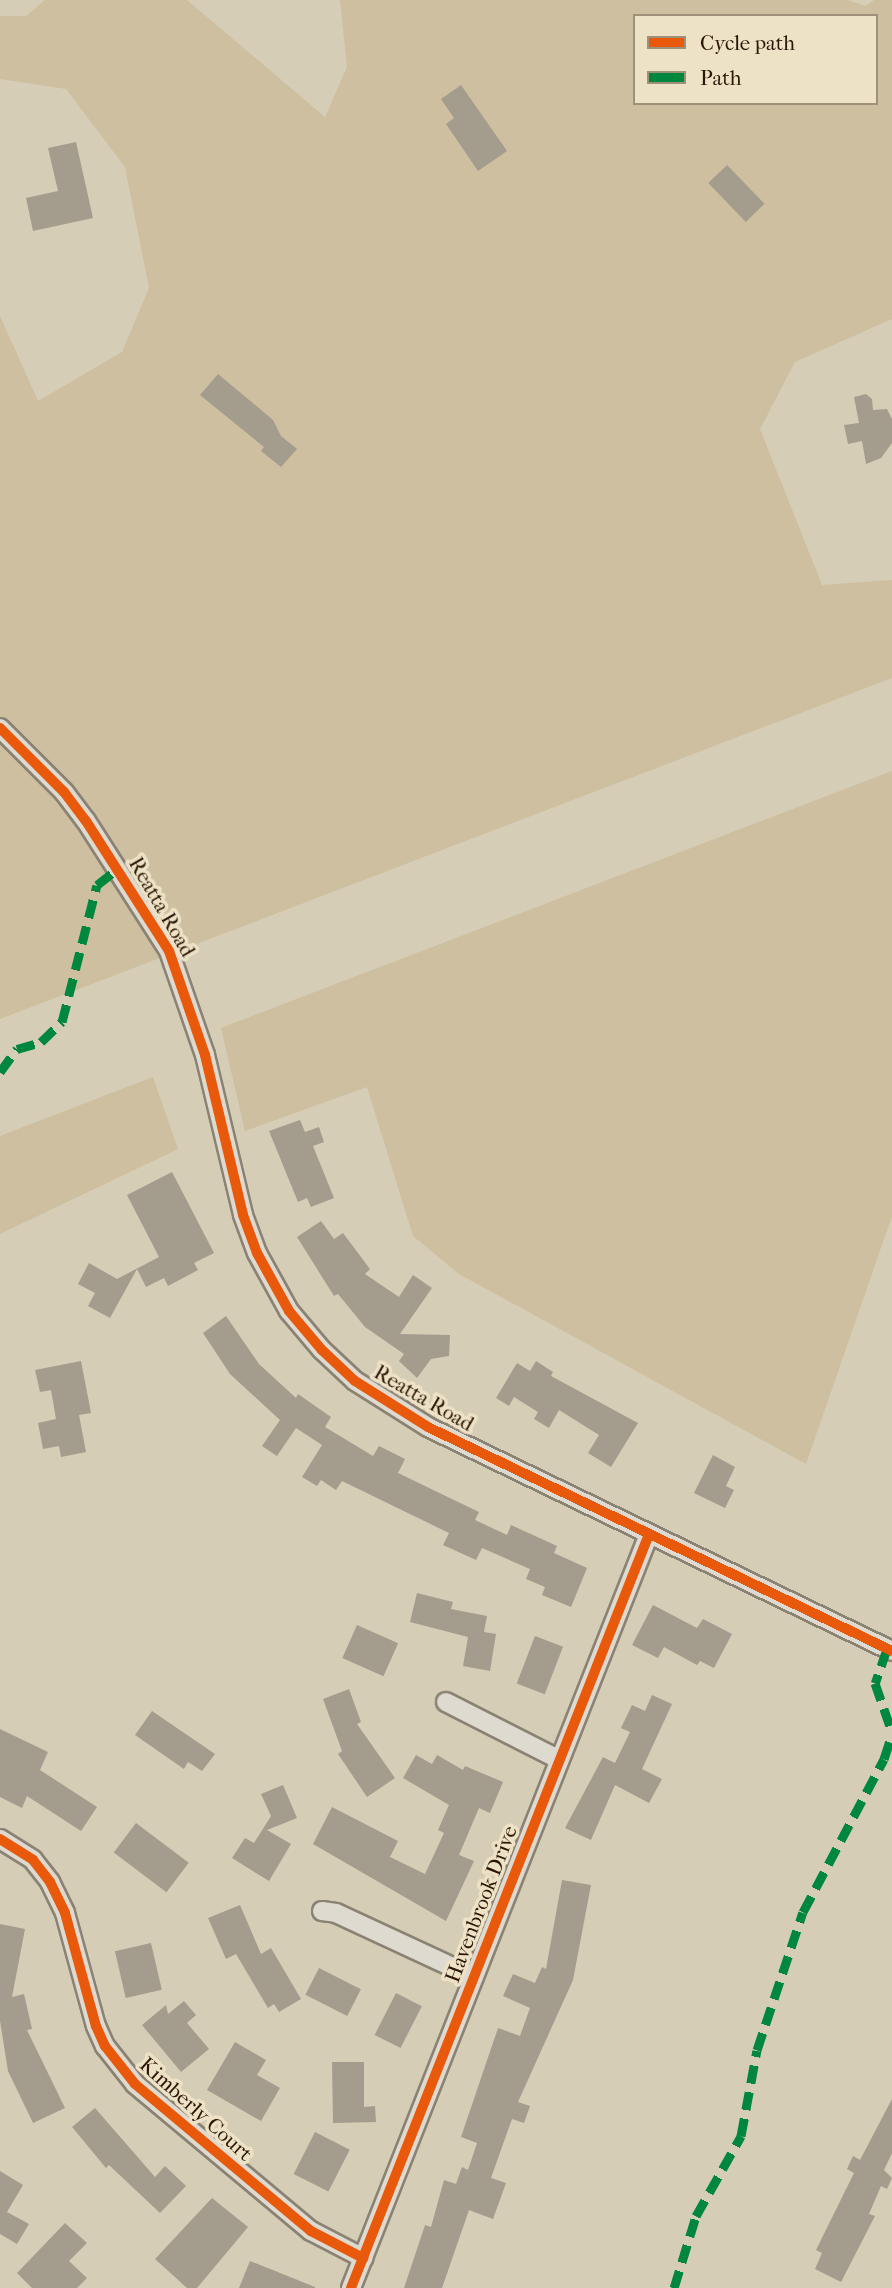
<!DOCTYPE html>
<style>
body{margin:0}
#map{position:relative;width:892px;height:2288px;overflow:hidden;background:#d6cdb6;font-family:"IM FELL French Canon",serif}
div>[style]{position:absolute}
.green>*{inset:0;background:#cdbf9f}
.building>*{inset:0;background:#a49c8c;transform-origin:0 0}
.roads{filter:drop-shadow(2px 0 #8a8273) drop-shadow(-2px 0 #8a8273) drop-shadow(0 2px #8a8273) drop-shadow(0 -2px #8a8273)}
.minor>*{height:18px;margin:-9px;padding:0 9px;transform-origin:9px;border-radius:9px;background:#dedacf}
.quiet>*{height:9px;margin-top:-4.5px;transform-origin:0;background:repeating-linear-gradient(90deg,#00873e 0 18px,transparent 0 27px)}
.cycleway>*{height:10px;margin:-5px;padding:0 5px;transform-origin:5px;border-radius:5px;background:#e8590c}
span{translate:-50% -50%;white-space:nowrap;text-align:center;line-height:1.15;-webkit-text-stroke:7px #ede2c6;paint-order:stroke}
.street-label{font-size:21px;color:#2b1506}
.legend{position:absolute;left:633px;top:14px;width:245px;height:91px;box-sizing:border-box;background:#ede2c6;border:2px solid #9f9079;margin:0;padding:9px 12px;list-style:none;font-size:21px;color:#2b1506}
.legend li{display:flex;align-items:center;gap:14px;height:35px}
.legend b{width:35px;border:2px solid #9f9079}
</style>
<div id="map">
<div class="green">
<i style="clip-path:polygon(evenodd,45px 0,187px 0,325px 117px,347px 67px,340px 0,847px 0,866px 6px,874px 0,892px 0,892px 319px,795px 362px,760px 429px,822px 585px,892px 580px,892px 678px,0 1019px,0 316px,38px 401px,122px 352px,149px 288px,125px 167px,66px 89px,0 79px,0 16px,26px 16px,45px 0,635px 16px,876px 16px,876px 103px,635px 103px,635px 16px)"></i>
<i style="clip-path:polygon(892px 771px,892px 1216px,806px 1464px,459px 1274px,413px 1236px,367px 1087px,245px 1131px,221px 1028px)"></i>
<i style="clip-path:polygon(153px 1077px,178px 1149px,0 1234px,0 1136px)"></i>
</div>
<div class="building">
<i style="clip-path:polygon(461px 85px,507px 151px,478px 171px,446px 124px,454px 118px,441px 99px)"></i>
<i style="clip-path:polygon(76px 142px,93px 218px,33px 231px,26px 198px,58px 191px,48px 148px)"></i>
<i style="left:727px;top:165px;width:54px;height:26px;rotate:46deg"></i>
<i style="clip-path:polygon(218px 374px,273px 420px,281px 436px,297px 449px,281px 467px,261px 451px,264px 447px,200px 395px)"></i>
<i style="clip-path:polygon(866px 394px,872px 399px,873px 410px,887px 409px,892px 419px,892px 443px,881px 458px,866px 464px,862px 441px,848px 444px,844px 425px,859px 423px,854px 397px)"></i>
<i style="clip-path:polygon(300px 1120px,305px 1132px,319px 1127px,324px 1142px,313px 1146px,334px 1198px,311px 1207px,307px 1198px,298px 1202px,269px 1131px)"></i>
<i style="clip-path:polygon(172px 1172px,214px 1253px,194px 1263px,198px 1270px,168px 1286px,164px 1278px,146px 1287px,137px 1269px,110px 1318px,88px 1306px,95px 1293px,78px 1284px,89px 1263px,117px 1279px,159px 1257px,127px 1195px)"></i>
<i style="clip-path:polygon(321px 1221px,334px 1239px,343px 1233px,370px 1269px,365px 1274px,399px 1297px,413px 1275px,432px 1288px,400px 1334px,450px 1335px,449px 1356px,431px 1359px,417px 1378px,399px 1361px,404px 1354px,365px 1327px,338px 1294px,334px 1296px,297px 1237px)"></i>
<i style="clip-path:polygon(226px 1316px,259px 1364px,296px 1398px,298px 1394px,331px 1417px,325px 1427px,373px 1456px,379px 1446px,405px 1459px,398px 1473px,479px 1512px,475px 1520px,507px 1535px,511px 1525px,557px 1546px,554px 1553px,587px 1568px,571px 1607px,542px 1595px,545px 1587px,526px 1579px,530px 1569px,482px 1548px,476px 1560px,443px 1545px,449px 1533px,342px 1481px,336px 1490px,321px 1480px,317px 1486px,302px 1477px,322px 1445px,296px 1428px,277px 1456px,262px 1446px,280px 1420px,230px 1374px,203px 1333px)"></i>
<i style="clip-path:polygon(81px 1361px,91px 1413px,79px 1415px,86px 1452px,61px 1457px,59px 1446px,43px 1449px,38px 1423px,56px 1419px,51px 1390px,40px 1392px,35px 1370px)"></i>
<i style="clip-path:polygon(536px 1361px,553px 1372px,551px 1376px,638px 1423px,611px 1467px,588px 1453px,599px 1435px,559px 1410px,549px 1428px,534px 1419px,538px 1412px,514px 1397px,509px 1406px,496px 1398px,517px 1363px,530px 1371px)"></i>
<i style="clip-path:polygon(713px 1455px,735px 1467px,726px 1486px,734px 1490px,725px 1508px,694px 1493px)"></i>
<i style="clip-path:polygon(417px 1593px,453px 1602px,451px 1609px,487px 1616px,484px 1632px,496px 1634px,490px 1671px,463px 1666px,468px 1637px,410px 1622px)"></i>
<i style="clip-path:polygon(653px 1605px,697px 1628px,703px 1619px,732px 1634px,714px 1668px,700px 1661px,697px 1665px,664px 1647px,658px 1658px,632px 1645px)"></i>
<i style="left:357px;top:1625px;width:45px;height:36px;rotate:24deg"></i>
<i style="left:535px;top:1636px;width:30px;height:51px;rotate:21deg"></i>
<i style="clip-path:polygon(349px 1689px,361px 1722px,357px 1724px,395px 1778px,367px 1797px,338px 1754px,342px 1751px,323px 1699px)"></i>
<i style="clip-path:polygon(652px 1695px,672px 1704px,642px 1769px,662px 1779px,649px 1803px,615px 1785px,591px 1840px,565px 1828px,603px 1757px,615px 1763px,630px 1732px,621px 1728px,632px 1705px,645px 1711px)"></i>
<i style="clip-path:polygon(152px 1711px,215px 1754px,202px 1771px,188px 1762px,184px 1769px,135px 1735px)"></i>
<i style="clip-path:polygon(0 1729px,48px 1752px,40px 1770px,97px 1807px,81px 1831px,27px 1796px,22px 1808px,0 1797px)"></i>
<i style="clip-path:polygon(416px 1755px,432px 1764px,437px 1755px,463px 1770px,465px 1766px,503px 1782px,490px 1813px,479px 1808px,459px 1855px,474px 1861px,446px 1921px,313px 1844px,332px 1807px,398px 1841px,390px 1857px,425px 1874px,444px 1833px,438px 1830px,449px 1805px,403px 1778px)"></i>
<i style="clip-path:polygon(283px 1785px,297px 1818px,267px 1830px,291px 1844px,269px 1881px,232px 1858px,245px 1838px,254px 1843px,271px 1816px,261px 1794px)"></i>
<i style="left:136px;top:1823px;width:66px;height:37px;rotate:37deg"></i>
<i style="clip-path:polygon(562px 1880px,591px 1885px,573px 1980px,518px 2102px,530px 2106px,524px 2123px,512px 2119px,491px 2178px,506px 2183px,493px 2219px,469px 2210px,442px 2288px,404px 2288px,425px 2225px,431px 2227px,444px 2180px,456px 2184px,462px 2167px,468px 2170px,477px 2143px,461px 2137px,498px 2028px,520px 2036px,530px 2008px,503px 1996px,513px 1974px,535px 1983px,542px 1967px,546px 1969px)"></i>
<i style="clip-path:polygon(240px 1905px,261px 1954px,271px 1948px,301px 1999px,279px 2012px,274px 2004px,268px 2008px,236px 1954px,226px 1959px,208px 1918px)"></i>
<i style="clip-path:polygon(0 1924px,25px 1929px,12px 1997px,24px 1994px,32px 2029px,27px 2030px,65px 2108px,33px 2123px,8px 2071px,0 2021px)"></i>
<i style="left:151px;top:1943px;width:48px;height:37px;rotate:77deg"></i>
<i style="left:319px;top:1968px;width:47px;height:30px;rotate:27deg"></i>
<i style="left:396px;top:1993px;width:29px;height:47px;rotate:27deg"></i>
<i style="clip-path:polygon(184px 2001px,196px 2015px,187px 2023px,209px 2049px,181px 2072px,142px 2025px,166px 2005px,168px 2014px)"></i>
<i style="clip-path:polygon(235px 2042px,266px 2060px,257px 2075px,280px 2088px,261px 2121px,207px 2090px)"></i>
<i style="clip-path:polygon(332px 2062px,364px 2062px,364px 2107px,375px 2106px,376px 2122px,333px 2123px)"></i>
<i style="clip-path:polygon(892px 2099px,892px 2153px,884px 2170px,892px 2178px,887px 2189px,881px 2186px,869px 2214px,875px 2216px,841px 2282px,815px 2269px,822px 2253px,816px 2250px,854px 2173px,847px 2169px,853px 2156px,860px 2160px)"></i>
<i style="clip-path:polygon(95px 2108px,155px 2177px,165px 2166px,186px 2186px,160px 2213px,109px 2165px,106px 2168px,72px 2127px)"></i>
<i style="left:315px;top:2132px;width:39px;height:47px;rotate:27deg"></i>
<i style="clip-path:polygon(0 2171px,23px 2185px,7px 2212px,29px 2224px,17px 2244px,0 2234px)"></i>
<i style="clip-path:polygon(212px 2198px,248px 2227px,197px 2288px,187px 2288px,155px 2259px)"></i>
<i style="clip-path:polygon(65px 2223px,87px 2243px,69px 2261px,87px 2278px,77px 2288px,32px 2288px,17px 2273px)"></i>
<i style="clip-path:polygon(250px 2261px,315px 2287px,315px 2288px,239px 2288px)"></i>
</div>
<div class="roads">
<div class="minor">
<i style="left:0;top:728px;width:91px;rotate:45deg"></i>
<i style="left:64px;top:792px;width:36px;rotate:53deg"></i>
<i style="left:86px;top:821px;width:154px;rotate:57.4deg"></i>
<i style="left:169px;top:951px;width:110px;rotate:70.9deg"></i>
<i style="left:205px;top:1055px;width:164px;rotate:76.6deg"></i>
<i style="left:243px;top:1215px;width:40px;rotate:69.8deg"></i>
<i style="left:257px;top:1253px;width:66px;rotate:61.1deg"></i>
<i style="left:289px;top:1311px;width:51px;rotate:49.8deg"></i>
<i style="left:322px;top:1350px;width:45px;rotate:43.2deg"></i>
<i style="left:355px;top:1381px;width:86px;rotate:32.2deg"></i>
<i style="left:428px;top:1427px;width:515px;rotate:25.77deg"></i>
<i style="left:446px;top:1702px;width:126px;rotate:27deg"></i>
<i style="left:0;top:1839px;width:39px;rotate:32deg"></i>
<i style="left:33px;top:1860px;width:28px;rotate:52deg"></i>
<i style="left:50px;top:1882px;width:34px;rotate:64deg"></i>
<i style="left:65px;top:1913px;width:117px;rotate:74.7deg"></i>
<i style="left:96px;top:2026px;width:22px;rotate:66deg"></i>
<i style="left:105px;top:2046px;width:48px;rotate:51.7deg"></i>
<i style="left:135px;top:2084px;width:229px;rotate:39.9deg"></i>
<i style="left:311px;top:2231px;width:59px;rotate:27.4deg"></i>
<i style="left:322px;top:1911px;width:14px;rotate:8deg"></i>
<i style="left:336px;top:1913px;width:152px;rotate:24.9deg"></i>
<i style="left:351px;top:2288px;width:811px;rotate:-68.43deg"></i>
</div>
</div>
<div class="quiet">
<i style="left:0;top:1072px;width:29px;rotate:-54deg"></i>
<i style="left:17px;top:1049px;width:25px;rotate:-16deg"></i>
<i style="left:41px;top:1042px;width:29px;rotate:-44deg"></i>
<i style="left:62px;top:1022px;width:141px;rotate:-75.7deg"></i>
<i style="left:97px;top:885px;width:28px;rotate:-38deg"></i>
<i style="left:887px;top:1649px;width:36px;rotate:109deg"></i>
<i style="left:875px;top:1683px;width:52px;rotate:70.9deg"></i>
<i style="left:674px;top:2288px;width:75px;rotate:-73deg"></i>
<i style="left:696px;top:2216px;width:92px;rotate:-60.6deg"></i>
<i style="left:741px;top:2136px;width:87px;rotate:-79.5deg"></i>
<i style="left:757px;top:2050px;width:145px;rotate:-71.6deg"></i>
<i style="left:803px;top:1912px;width:173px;rotate:-62.1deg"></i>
<i style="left:884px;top:1759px;width:26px;rotate:-72deg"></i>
</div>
<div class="cycleway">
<i style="left:0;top:728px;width:91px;rotate:45deg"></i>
<i style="left:64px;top:792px;width:36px;rotate:53deg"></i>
<i style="left:86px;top:821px;width:154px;rotate:57.4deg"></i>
<i style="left:169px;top:951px;width:110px;rotate:70.9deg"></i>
<i style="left:205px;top:1055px;width:164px;rotate:76.6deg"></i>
<i style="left:243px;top:1215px;width:40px;rotate:69.8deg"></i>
<i style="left:257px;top:1253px;width:66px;rotate:61.1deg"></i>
<i style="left:289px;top:1311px;width:51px;rotate:49.8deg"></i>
<i style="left:322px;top:1350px;width:45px;rotate:43.2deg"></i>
<i style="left:355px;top:1381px;width:86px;rotate:32.2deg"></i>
<i style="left:428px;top:1427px;width:515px;rotate:25.77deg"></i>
<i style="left:0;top:1839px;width:39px;rotate:32deg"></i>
<i style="left:33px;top:1860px;width:28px;rotate:52deg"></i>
<i style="left:50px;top:1882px;width:34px;rotate:64deg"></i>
<i style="left:65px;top:1913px;width:117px;rotate:74.7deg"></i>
<i style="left:96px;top:2026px;width:22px;rotate:66deg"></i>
<i style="left:105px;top:2046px;width:48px;rotate:51.7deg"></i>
<i style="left:135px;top:2084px;width:229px;rotate:39.9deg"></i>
<i style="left:311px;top:2231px;width:59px;rotate:27.4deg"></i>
<i style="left:351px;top:2288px;width:811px;rotate:-68.43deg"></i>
</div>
<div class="street-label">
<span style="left:162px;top:907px;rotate:60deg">Reatta Road</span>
<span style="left:424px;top:1398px;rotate:30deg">Reatta Road</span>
<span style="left:481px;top:1904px;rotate:-69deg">Havenbrook Drive</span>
<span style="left:196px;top:2109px;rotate:42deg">Kimberly Court</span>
</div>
<ul class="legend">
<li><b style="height:9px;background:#e8590c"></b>Cycle path</li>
<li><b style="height:9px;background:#00873e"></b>Path</li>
</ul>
</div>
